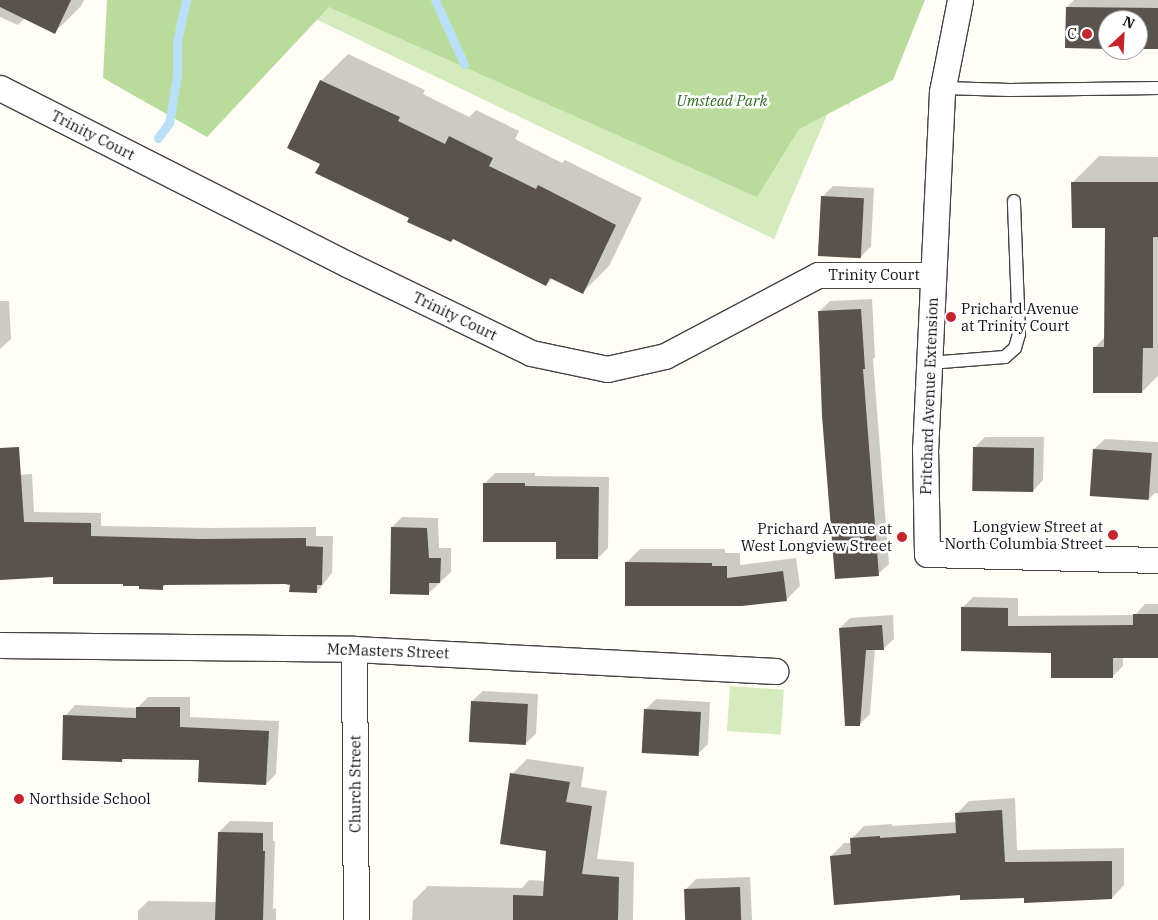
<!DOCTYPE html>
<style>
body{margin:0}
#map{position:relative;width:1158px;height:920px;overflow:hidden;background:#fffdf5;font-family:"IBM Plex Serif",serif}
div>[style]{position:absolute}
.green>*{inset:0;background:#d5ebbd;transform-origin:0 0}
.forest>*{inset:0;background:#b9dc9c}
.shadow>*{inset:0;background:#0003}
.stream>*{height:9px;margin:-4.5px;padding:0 4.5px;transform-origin:4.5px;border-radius:4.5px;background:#b9e0f7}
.building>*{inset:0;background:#5a524d;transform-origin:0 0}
.roads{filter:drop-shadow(1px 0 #444) drop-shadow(-1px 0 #444) drop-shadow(0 1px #444) drop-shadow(0 -1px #444)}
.lane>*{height:12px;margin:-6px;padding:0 6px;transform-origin:6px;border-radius:6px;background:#fff}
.street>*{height:25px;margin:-12.5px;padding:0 12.5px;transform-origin:12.5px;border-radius:12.5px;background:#fff}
.dots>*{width:14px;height:14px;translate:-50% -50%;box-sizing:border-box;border:2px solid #fff;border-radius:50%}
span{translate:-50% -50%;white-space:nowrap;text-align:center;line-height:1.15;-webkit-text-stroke:5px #fff;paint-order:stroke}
.poi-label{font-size:15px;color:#111}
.right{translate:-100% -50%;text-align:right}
.left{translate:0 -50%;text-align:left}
.park-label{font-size:15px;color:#2f6b1f;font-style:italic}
.street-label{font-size:15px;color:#111}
.north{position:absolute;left:1098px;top:10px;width:50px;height:50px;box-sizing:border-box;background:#fff;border:1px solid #a0a0a0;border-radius:50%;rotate:25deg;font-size:14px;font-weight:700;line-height:20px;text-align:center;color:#111}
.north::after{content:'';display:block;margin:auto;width:18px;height:22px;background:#c4262e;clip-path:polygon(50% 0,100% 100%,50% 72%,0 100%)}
</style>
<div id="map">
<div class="green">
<i style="clip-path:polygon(276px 0,898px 0,849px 105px,833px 101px,774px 239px)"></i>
<i style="left:730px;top:686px;width:54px;height:45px;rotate:4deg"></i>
</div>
<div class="forest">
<i style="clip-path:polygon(107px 0,925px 0,893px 80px,799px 129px,757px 197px,329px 7px,207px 137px,103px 78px)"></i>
</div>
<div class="shadow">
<i style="clip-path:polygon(0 0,84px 0,81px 6px,55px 32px,25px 18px,18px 25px,0 17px)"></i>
<i style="clip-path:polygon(1074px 0,1158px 0,1158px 48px,1138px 48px,1138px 20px,1108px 20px,1108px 48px,1067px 7px)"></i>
<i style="clip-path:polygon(348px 54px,425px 90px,423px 94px,469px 117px,476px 110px,519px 131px,515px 139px,562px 163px,565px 160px,642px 198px,609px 266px,583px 292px,553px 278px,546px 285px,454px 238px,451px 241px,411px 217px,321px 81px)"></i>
<i style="clip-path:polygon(1099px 156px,1158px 157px,1158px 376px,1142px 392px,1094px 348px,1106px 336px,1106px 227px,1073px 182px)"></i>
<i style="clip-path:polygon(833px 186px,874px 188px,871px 246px,861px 257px,822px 197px)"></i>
<i style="clip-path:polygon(872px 299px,875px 357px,873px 359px,889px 564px,878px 574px,819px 312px,830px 301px)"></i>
<i style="clip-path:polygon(0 301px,9px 301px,11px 339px,0 349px)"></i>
<i style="clip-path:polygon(985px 437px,1044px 437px,1043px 480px,1033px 491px,975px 447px)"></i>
<i style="clip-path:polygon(1105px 439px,1158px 442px,1158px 494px,1155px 493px,1148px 500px,1094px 449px)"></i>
<i style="clip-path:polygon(495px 473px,535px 473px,535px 476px,609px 477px,608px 548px,598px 558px,558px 541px,484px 484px)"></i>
<i style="clip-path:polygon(32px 474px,34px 512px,101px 513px,101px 526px,211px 528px,316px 527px,316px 536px,333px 536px,332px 573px,317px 592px,291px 583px,167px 584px,162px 588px,54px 576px,0 579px,0 476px)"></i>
<i style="clip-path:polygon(402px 517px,438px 518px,439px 548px,451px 548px,451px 572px,428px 594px,392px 527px)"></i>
<i style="clip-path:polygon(640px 549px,725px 549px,725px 553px,740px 553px,740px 565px,796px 558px,800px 586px,786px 600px,626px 563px)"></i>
<i style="clip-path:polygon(973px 597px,1018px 598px,1018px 616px,1135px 615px,1145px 604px,1158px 604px,1158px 656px,1123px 656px,1123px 666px,1112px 677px,1052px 651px,962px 608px)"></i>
<i style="clip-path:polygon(893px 615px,894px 639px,883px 649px,875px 649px,870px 714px,859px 725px,840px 628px,850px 618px)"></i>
<i style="clip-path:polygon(483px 691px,538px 694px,536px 734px,525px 744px,472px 701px)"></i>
<i style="clip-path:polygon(148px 697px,190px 697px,190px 717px,279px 721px,276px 774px,266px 784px,200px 759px,125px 758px,122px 761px,65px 716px,75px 705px,137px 708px)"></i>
<i style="clip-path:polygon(656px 699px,710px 702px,708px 744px,697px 755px,645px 710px)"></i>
<i style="clip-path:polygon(527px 759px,584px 767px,581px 787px,607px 791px,597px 859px,634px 862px,633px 920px,412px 920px,413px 901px,428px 886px,522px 888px,529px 880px,545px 881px,547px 850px,512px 774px)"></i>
<i style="clip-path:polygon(1015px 798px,1017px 850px,1124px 848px,1124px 885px,1112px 898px,961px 894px,831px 856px,844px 843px,852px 843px,851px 839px,864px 826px,892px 824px,892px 826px,956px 822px,956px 814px,969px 801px)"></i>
<i style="clip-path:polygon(230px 821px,273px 822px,273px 841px,275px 841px,273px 909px,276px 908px,276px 920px,138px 920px,138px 911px,148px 901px,217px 902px,219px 832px)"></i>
<i style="clip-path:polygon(750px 877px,752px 920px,686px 920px,686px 889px,696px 879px)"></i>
</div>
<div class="stream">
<i style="left:435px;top:0;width:70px;rotate:65.6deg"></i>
<i style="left:158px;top:138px;width:19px;rotate:-54deg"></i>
<i style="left:169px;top:123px;width:49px;rotate:-80.5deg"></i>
<i style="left:177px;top:75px;width:34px;rotate:-90deg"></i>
<i style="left:177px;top:41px;width:42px;rotate:-77.6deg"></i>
</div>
<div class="building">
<i style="clip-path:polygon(0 0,71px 0,55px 34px,0 7px)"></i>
<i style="clip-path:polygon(1066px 7px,1158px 8px,1158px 49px,1138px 49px,1138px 20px,1108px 20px,1108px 49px,1065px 48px)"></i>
<i style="clip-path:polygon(320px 80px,400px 117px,398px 121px,445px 144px,449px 136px,493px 158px,489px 166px,536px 189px,538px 185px,616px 225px,583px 294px,550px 278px,546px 286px,453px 239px,451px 242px,407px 222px,409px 218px,315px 173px,320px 164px,287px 148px)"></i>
<i style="clip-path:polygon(1071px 182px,1158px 182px,1158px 237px,1153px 237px,1153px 348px,1143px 348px,1142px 393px,1093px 393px,1093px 347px,1104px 347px,1105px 228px,1072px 228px)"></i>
<i style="left:821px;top:196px;width:43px;height:60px;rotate:3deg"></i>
<i style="clip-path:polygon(861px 309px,865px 369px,863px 369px,879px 576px,835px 579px,822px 416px,818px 311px)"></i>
<i style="clip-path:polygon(19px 447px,24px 522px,91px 523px,91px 536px,200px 539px,306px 538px,306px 546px,323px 547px,322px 585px,317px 585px,317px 593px,289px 592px,290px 585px,285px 584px,163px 585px,163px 590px,139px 589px,139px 586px,123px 586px,123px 584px,53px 584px,53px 577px,0 580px,0 448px)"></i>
<i style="left:973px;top:447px;width:61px;height:44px;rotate:1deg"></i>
<i style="left:1093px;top:449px;width:59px;height:47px;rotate:4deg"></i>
<i style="clip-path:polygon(483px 483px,525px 483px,525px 486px,599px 487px,598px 559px,556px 559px,556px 542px,483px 542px)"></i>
<i style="clip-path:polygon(391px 527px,427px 528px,429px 558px,441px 558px,440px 583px,429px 583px,429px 595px,390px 594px)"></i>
<i style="clip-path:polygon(625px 562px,712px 563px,712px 566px,727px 566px,727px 578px,783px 571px,787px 601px,742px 606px,625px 606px)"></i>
<i style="clip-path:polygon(961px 607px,1008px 608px,1008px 626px,1133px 625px,1133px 614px,1158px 614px,1158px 658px,1113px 658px,1113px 678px,1051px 678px,1051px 653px,961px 651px)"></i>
<i style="clip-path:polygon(882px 625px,884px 650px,866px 650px,860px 726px,845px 726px,839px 628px)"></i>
<i style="left:471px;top:701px;width:57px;height:41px;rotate:3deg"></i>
<i style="clip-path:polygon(136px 707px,180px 707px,180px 727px,269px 731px,266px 785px,198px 782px,199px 760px,122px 759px,122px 762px,62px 760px,63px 715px,136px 718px)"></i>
<i style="left:644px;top:709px;width:57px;height:44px;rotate:3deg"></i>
<i style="clip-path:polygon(510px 773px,570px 782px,566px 802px,592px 806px,582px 874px,619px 877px,618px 920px,513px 920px,513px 895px,543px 896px,546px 851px,500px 844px)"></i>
<i style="clip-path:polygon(1002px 810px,1005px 862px,1112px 861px,1112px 899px,1024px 903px,1024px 898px,960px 900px,960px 895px,834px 905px,830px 856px,851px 854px,850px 838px,880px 836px,880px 838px,956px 833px,955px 813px)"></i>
<i style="clip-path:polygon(218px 832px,263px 833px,263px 851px,265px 851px,263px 920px,215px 920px)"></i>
<i style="left:740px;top:887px;width:33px;height:56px;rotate:88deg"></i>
</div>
<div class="roads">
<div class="lane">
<i style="left:943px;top:88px;width:67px;rotate:1.7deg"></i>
<i style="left:1010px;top:90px;width:148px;rotate:-0.8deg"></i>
<i style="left:929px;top:363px;width:76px;rotate:-4.5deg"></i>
<i style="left:1005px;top:357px;width:13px;rotate:-42deg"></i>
<i style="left:1015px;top:348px;width:15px;rotate:-74deg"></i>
<i style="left:1019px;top:334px;width:133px;rotate:-92.2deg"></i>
</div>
<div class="street">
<i style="left:960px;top:0;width:94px;rotate:101.1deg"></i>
<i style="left:942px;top:92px;width:356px;rotate:92.7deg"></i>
<i style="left:925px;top:448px;width:106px;rotate:88.9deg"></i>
<i style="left:927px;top:554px;width:231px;rotate:1.5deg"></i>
<i style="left:0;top:88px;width:389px;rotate:26.9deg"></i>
<i style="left:347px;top:264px;width:204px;rotate:25.8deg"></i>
<i style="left:531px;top:353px;width:78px;rotate:11.9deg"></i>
<i style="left:607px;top:369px;width:59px;rotate:-12.6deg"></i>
<i style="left:665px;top:356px;width:173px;rotate:-27.9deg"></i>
<i style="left:818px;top:275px;width:115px"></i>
<i style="left:0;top:645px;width:354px;rotate:0.6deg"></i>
<i style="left:354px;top:649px;width:422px;rotate:3deg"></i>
<i style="left:354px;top:649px;width:271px;rotate:89.6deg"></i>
</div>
</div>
<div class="dots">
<i style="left:1087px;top:34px;background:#c4262e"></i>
<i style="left:951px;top:317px;background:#c4262e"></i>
<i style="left:1113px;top:535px;background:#c4262e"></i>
<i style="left:902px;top:537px;background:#c4262e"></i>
<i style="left:19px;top:799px;background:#c4262e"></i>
</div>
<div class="poi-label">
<span class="right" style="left:1077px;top:34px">C</span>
<span class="left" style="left:961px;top:317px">Prichard Avenue<br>at Trinity Court</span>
<span class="right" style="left:1103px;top:535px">Longview Street at<br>North Columbia Street</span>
<span class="right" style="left:892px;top:537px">Prichard Avenue at<br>West Longview Street</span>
<span class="left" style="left:29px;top:799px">Northside School</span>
</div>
<div class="park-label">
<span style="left:722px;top:101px">Umstead Park</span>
</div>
<div class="street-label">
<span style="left:93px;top:135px;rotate:27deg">Trinity Court</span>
<span style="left:874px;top:275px">Trinity Court</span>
<span style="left:455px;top:316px;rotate:26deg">Trinity Court</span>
<span style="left:929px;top:396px;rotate:-88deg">Pritchard Avenue Extension</span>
<span style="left:388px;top:651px;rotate:2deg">McMasters Street</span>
<span style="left:355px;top:784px;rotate:-90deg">Church Street</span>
</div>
<div class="north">N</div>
</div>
